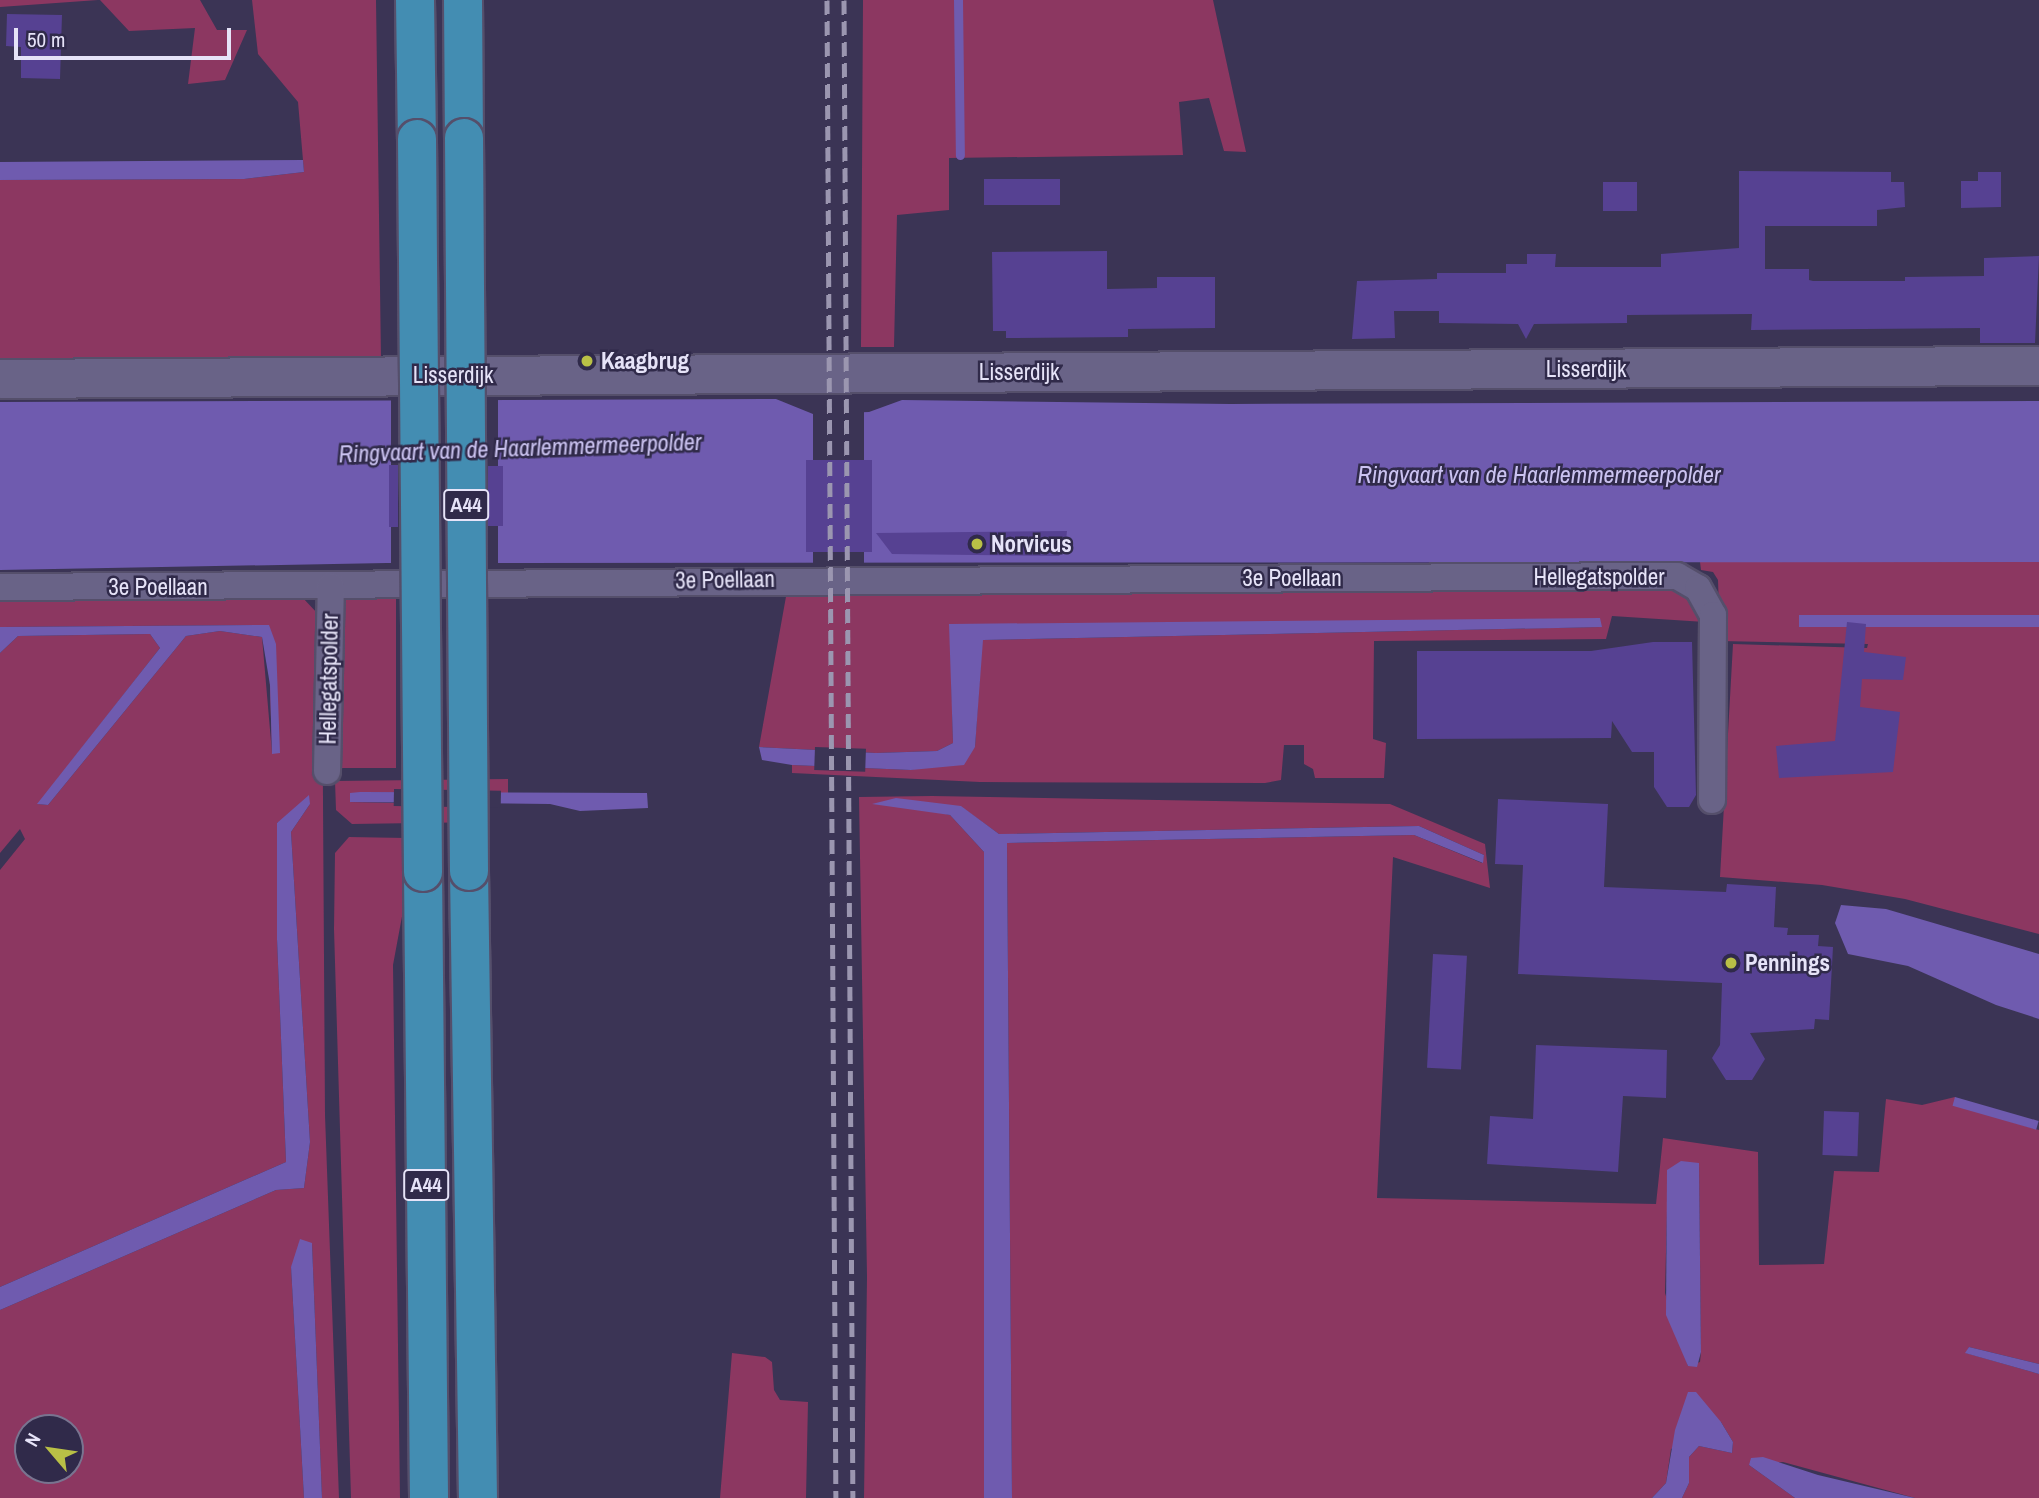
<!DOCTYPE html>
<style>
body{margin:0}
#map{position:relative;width:2039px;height:1498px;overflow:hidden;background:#3b3455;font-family:"Archivo Narrow",sans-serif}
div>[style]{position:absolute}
.green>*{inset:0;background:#8c3761}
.water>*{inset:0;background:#6f5baf;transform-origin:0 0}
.pier>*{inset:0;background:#3b3455;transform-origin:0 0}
.stream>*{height:9px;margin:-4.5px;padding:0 4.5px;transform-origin:4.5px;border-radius:4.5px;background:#6f5baf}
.building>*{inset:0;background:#564192;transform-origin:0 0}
.roads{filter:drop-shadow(2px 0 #554f6b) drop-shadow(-2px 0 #554f6b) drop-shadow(0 2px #554f6b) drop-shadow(0 -2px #554f6b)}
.street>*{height:26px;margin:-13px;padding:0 13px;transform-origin:13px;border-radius:13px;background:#696387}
.secondary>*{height:38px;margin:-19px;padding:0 19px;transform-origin:19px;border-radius:19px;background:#696387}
.highway>*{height:38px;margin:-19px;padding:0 19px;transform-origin:19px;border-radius:19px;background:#438db2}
.rail>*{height:5px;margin-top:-2.5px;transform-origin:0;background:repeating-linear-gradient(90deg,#9b96b0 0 14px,transparent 0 21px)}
.bridges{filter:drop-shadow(2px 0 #554f6b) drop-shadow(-2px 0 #554f6b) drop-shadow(0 2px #554f6b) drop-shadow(0 -2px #554f6b)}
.highway-bridge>*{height:38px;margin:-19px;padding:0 19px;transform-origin:19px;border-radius:19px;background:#438db2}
.dots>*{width:19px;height:19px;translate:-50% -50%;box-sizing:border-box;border:4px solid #302a4a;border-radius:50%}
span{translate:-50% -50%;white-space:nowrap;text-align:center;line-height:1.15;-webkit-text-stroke:5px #302a4a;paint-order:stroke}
.shield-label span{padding:2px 5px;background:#302a4a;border:2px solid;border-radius:5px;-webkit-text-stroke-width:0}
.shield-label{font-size:21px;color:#e6e3f8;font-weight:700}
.poi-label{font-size:23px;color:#e6e3f8;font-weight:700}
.left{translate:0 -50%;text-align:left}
.street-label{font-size:23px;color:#e6e3f8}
.water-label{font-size:24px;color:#cbc3f1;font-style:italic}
.north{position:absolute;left:14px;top:1414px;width:70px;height:70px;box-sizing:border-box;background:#302a4a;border:2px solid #797490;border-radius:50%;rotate:299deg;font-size:19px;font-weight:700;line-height:28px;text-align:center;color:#e6e3f8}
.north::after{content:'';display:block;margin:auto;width:24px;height:32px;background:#b9c046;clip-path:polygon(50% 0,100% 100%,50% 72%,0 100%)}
.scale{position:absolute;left:14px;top:28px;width:217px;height:32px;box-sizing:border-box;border:4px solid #e6e3f8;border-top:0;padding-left:9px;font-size:21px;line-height:24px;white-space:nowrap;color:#e6e3f8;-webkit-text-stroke:5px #302a4a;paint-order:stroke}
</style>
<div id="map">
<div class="green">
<i style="clip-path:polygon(0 0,98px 0,0 7px)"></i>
<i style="clip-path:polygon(100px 0,200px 0,217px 30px,247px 30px,225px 80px,188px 84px,195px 28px,129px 31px)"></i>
<i style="clip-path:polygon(252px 0,376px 0,381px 359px,0 364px,0 180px,244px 179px,304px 172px,298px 102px,258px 54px)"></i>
<i style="clip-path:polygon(863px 0,1213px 0,1246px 152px,1224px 151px,1209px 98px,1179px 102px,1183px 155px,949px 158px,949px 210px,897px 215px,894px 347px,861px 347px)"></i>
<i style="clip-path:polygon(1700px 562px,2039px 562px,2039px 615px,1799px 617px,1799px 627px,2039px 627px,2039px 934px,1905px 899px,1822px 885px,1720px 877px,1733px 644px,1867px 648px,1868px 644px,1720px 641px,1718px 580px,1713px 572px,1701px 570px)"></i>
<i style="clip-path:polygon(1676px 588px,1691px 597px,1705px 622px,1612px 616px,1606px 639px,1374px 641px,1373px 739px,1386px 743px,1384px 778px,1315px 778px,1313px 769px,1304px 764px,1304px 745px,1284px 745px,1281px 780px,1265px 783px,980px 782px,792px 773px,792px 765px,911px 770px,975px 747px,982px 640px,1601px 627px,950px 624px,953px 743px,937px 751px,876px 753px,759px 747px,787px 591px)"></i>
<i style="clip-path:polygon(evenodd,0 595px,302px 597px,318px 614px,322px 643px,325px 1115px,339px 1498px,322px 1498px,312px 1243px,291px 1267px,304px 1498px,0 1498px,0 1310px,276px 1190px,304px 1188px,310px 1142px,291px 832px,310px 804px,277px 823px,277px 939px,286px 1162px,0 1287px,0 870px,25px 839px,20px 829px,0 853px,0 653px,18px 636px,150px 634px,160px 648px,38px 804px,48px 805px,186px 636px,220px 631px,262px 637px,272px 753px,268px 625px,0 627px,0 595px,28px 1428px,70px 1428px,70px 1470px,28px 1470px,28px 1428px)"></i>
<i style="clip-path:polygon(396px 595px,396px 768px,337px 768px,338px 605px,346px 596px)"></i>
<i style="clip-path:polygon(508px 779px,508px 795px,360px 792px,350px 802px,488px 805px,487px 822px,352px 824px,336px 810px,335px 781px)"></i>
<i style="clip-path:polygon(evenodd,932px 796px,1390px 804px,1485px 844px,1490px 888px,1393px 857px,1377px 1198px,1656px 1204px,1663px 1138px,1758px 1152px,1759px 1265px,1824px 1264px,1834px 1171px,1879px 1172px,1886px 1099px,1922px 1105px,1955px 1097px,1957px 1106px,2039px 1130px,2039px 1364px,1969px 1347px,1966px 1353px,2039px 1374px,2039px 1498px,1915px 1498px,1783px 1462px,1749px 1465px,1795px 1498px,1682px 1498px,1689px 1483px,1689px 1457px,1699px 1446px,1732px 1453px,1733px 1442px,1721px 1422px,1671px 1449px,1666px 1483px,1652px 1498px,1012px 1498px,1007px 843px,1414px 835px,1482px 863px,1484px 855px,1419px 826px,999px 834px,960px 806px,934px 811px,950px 815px,984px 852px,984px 1498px,864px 1498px,867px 1277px,859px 797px,932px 796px,1699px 1164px,1701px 1352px,1700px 1362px,1688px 1366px,1665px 1293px,1668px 1170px,1699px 1164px)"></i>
<i style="clip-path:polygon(349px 837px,406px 838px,408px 884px,393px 965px,400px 1498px,351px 1498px,334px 929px,335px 853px)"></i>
<i style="clip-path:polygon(732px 1353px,765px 1357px,772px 1362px,774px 1390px,780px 1400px,808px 1402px,806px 1498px,720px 1498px)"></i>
</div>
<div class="water">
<i style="clip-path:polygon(303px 160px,304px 172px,244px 179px,0 180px,0 162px)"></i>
<i style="clip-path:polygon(776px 399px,813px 414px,869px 412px,902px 400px,1230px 404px,2039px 401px,2039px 562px,387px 563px,0 570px,0 402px)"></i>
<i style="left:2039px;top:615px;width:12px;height:240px;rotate:90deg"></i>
<i style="clip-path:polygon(1600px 618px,1602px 627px,983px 640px,975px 747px,964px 765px,911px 770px,792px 765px,762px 760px,759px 747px,876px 753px,937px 751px,953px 743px,949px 624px)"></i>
<i style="clip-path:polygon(269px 625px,276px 644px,280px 753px,272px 754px,270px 685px,262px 637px,220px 631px,186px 636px,48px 805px,37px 804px,160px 648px,150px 634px,18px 636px,0 653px,0 627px)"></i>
<i style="clip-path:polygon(360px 792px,647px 793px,648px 808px,580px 811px,550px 804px,350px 802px,350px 793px)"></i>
<i style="clip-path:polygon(309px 795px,310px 804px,291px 832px,310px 1142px,304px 1188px,276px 1190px,0 1310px,0 1287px,286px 1162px,277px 939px,277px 823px)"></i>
<i style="clip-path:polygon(896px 798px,961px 806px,999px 834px,1419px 826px,1484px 855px,1483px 863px,1414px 835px,1007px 843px,1012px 1498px,984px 1498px,984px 852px,950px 815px,872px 804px)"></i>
<i style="clip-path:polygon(1841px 905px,1886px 909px,2039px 954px,2039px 1019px,1996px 1005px,1908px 966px,1848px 954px,1835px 923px)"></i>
<i style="left:1955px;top:1097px;width:87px;height:9px;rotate:16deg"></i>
<i style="clip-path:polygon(1681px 1161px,1699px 1163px,1701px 1352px,1697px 1367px,1688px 1366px,1666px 1315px,1667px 1170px)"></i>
<i style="clip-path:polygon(300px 1239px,312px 1243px,322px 1498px,304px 1498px,291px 1267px)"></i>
<i style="clip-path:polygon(1969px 1347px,2039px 1364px,2039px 1374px,1965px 1353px)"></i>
<i style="clip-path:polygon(1688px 1392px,1696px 1392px,1721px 1422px,1733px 1442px,1732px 1453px,1699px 1446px,1689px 1457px,1689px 1483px,1682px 1498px,1652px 1498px,1666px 1483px,1675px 1430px)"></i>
<i style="clip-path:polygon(1763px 1457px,1818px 1475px,1915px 1498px,1795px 1498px,1749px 1465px,1751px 1458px)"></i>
</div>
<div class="pier">
<i style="left:391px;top:398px;width:107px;height:168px"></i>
<i style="left:864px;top:409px;width:157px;height:51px;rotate:90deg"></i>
<i style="left:815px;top:747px;width:51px;height:23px;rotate:2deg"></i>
<i style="left:394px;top:789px;width:107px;height:17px;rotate:1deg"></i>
</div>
<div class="stream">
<i style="left:958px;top:0;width:155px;rotate:89.3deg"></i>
</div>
<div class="building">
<i style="clip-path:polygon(7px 14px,62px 15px,60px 79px,21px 78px,21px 47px,6px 46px)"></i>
<i style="clip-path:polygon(1739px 171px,1891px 172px,1891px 182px,1904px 182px,1905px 207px,1877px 210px,1877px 226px,1765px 226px,1765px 269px,1809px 269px,1809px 280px,1813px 281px,1905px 281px,1905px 277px,1984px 276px,1984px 258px,2039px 256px,2035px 343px,1980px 343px,1980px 328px,1751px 330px,1752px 314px,1627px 315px,1627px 323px,1534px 324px,1526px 339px,1518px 324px,1439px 323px,1439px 311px,1394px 311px,1395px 338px,1352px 339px,1357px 281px,1437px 279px,1437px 273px,1506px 273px,1506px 264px,1527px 264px,1527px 254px,1556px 254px,1555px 267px,1661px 267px,1661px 254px,1739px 248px)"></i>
<i style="clip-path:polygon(1978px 172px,2001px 172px,2001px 207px,1961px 208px,1961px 181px,1978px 181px)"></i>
<i style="left:1060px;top:179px;width:26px;height:76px;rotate:90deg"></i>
<i style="left:1603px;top:182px;width:34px;height:29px"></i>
<i style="clip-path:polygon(1107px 251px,1107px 289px,1157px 288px,1157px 277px,1215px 277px,1215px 328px,1128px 329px,1128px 337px,1006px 338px,1006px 331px,993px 331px,992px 252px)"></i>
<i style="left:806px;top:460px;width:66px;height:92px"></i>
<i style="left:389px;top:465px;width:9px;height:62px"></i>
<i style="left:488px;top:466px;width:15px;height:60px"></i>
<i style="clip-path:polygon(1067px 531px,1065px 549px,1059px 556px,892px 554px,876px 533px)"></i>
<i style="clip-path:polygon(1847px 622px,1866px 624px,1864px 652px,1906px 657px,1903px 680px,1862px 679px,1860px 707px,1900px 712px,1893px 772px,1779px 778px,1776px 746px,1835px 741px)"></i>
<i style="clip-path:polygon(1653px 642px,1692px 642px,1696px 795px,1689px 807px,1667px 807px,1654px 787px,1654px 752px,1632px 752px,1612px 721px,1611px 738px,1417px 739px,1417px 651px,1591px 651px)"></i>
<i style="clip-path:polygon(1498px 799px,1608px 804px,1604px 887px,1726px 892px,1727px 884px,1776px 887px,1774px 927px,1788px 928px,1787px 935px,1819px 935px,1818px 946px,1833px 947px,1829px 1020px,1815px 1019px,1814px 1029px,1750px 1033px,1765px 1059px,1752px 1080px,1726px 1080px,1712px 1058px,1720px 1045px,1722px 983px,1518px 974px,1523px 865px,1495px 864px)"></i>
<i style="left:1433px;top:954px;width:34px;height:114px;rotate:3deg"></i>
<i style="clip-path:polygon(1536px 1045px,1667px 1050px,1666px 1098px,1623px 1096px,1618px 1172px,1487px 1164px,1490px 1116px,1533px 1119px)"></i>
<i style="left:1824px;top:1111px;width:35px;height:44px;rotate:2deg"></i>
</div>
<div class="roads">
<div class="street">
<i style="left:0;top:587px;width:1677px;rotate:-0.38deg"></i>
<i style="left:1677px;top:576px;width:24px;rotate:30deg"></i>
<i style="left:1698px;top:588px;width:31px;rotate:61deg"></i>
<i style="left:1713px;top:615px;width:185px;rotate:90.3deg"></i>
<i style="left:327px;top:771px;width:185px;rotate:-88.8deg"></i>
</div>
<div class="secondary">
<i style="left:0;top:379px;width:2039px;rotate:-0.37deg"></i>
</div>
<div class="highway">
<i style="left:415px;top:0;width:139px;rotate:89.2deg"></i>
<i style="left:463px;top:0;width:138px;rotate:89.6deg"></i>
<i style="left:469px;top:871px;width:627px;rotate:89.18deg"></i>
<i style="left:423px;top:872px;width:626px;rotate:89.45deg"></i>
</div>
</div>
<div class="rail">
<i style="left:827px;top:0;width:1498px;rotate:89.66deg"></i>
<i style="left:844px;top:0;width:1498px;rotate:89.66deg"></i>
</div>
<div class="bridges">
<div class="highway-bridge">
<i style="left:464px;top:138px;width:733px;rotate:89.61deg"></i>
<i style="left:417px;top:139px;width:733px;rotate:89.53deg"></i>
</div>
</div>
<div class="dots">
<i style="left:587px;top:361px;background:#b9c046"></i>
<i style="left:977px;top:544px;background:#b9c046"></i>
<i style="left:1731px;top:963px;background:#b9c046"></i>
</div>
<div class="shield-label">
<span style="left:466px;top:505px">A44</span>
<span style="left:426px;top:1185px">A44</span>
</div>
<div class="poi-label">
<span class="left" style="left:601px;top:361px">Kaagbrug</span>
<span class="left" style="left:991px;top:544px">Norvicus</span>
<span class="left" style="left:1745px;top:963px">Pennings</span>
</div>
<div class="street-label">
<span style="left:1586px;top:369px">Lisserdijk</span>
<span style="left:1019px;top:372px">Lisserdijk</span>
<span style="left:453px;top:375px">Lisserdijk</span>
<span style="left:1599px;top:577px">Hellegatspolder</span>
<span style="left:1292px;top:578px">3e Poellaan</span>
<span style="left:725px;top:580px;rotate:-1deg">3e Poellaan</span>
<span style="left:158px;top:587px">3e Poellaan</span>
<span style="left:329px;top:679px;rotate:-89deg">Hellegatspolder</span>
</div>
<div class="water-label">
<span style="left:520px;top:448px;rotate:-2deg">Ringvaart van de Haarlemmermeerpolder</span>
<span style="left:1539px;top:475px">Ringvaart van de Haarlemmermeerpolder</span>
</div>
<div class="north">N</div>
<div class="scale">50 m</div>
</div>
